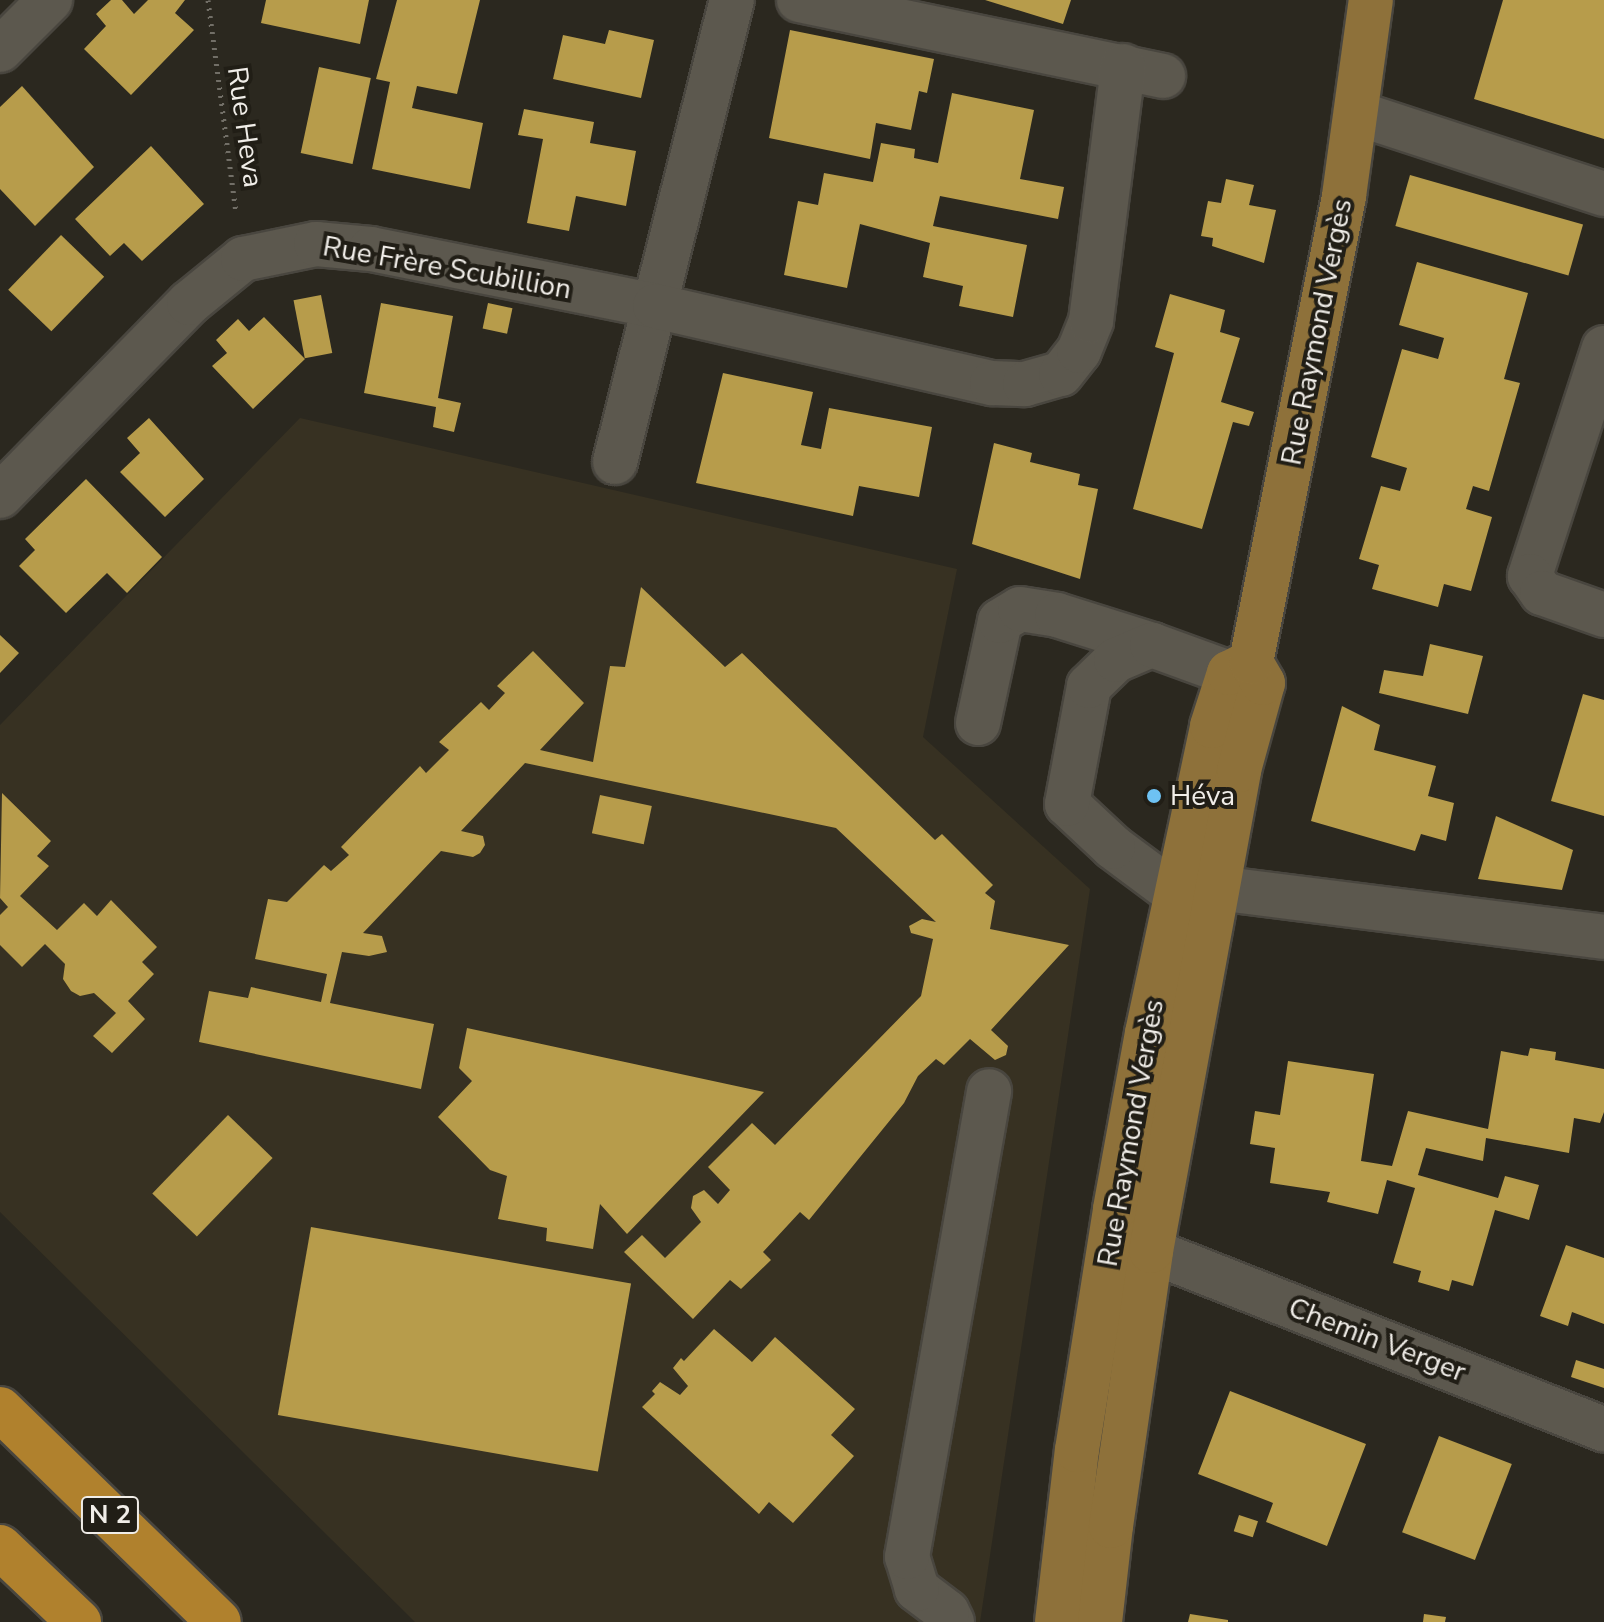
<!DOCTYPE html>
<meta charset="utf-8">
<style>
body{margin:0}
#map{position:relative;width:1604px;height:1622px;overflow:hidden;background:#2b281f;font-family:"Nunito Sans",sans-serif}
div>[style]{position:absolute}
.built>*{inset:0;background:#373122}
.building>*{inset:0;background:#b79c4b;transform-origin:0 0}
.path>*{height:5px;margin-top:-2.5px;transform-origin:0;background:repeating-linear-gradient(90deg,#726f67 0 2px,transparent 0 8px)}
.roads{filter:drop-shadow(2px 0 #49463f) drop-shadow(-2px 0 #49463f) drop-shadow(0 2px #49463f) drop-shadow(0 -2px #49463f)}
.minor>*{height:44px;margin:-22px;padding:0 22px;transform-origin:22px;border-radius:22px;background:#5c584e}
.major>*{height:44px;margin:-22px;padding:0 22px;transform-origin:22px;border-radius:22px;background:#8e713a}
.highway>*{height:44px;margin:-22px;padding:0 22px;transform-origin:22px;border-radius:22px;background:#b0812d}
.dots>*{width:22px;height:22px;translate:-50% -50%;box-sizing:border-box;border:4px solid #211e16;border-radius:50%}
span{translate:-50% -50%;white-space:nowrap;text-align:center;line-height:1.15;-webkit-text-stroke:8px #211e16;paint-order:stroke}
.shield-label span{padding:2px 6px;background:#211e16;border:2px solid;border-radius:6px;-webkit-text-stroke-width:0}
.shield-label{font-size:26px;color:#f0ede8;font-weight:700}
.street-label{font-size:28px;color:#f0ede8}
.poi-label{font-size:28px;color:#f0ede8}
.left{translate:0 -50%;text-align:left}
</style>
<div id="map">
<div class="built">
<i style="clip-path:polygon(300px 418px,957px 569px,923px 737px,1090px 889px,980px 1622px,415px 1622px,0 1212px,0 725px)"></i>
</div>
<div class="building">
<i style="clip-path:polygon(111px 0,122px 0,134px 14px,148px 0,185px 0,175px 13px,194px 30px,131px 95px,84px 49px,106px 26px,96px 14px)"></i>
<i style="clip-path:polygon(266px 0,369px 0,360px 44px,261px 23px)"></i>
<i style="clip-path:polygon(397px 0,480px 0,457px 94px,417px 86px,412px 108px,483px 123px,470px 189px,372px 169px,390px 82px,376px 79px)"></i>
<i style="clip-path:polygon(985px 0,1071px 0,1063px 24px)"></i>
<i style="clip-path:polygon(1503px 0,1604px 0,1604px 139px,1474px 99px)"></i>
<i style="clip-path:polygon(609px 30px,654px 40px,641px 98px,553px 79px,563px 35px,605px 44px)"></i>
<i style="clip-path:polygon(790px 30px,934px 59px,927px 93px,919px 91px,911px 130px,876px 123px,870px 159px,769px 138px)"></i>
<i style="left:319px;top:67px;width:53px;height:88px;rotate:12deg"></i>
<i style="clip-path:polygon(22px 86px,94px 167px,35px 226px,0 189px,0 107px)"></i>
<i style="clip-path:polygon(952px 93px,1034px 110px,1020px 179px,1064px 187px,1058px 219px,940px 196px,933px 226px,1027px 245px,1013px 317px,959px 306px,963px 286px,923px 277px,930px 243px,860px 224px,847px 288px,784px 275px,798px 201px,818px 205px,824px 173px,873px 182px,881px 143px,915px 149px,914px 158px,938px 163px)"></i>
<i style="clip-path:polygon(524px 109px,594px 122px,590px 143px,636px 151px,626px 206px,576px 196px,569px 231px,527px 223px,543px 139px,518px 135px)"></i>
<i style="clip-path:polygon(151px 146px,204px 204px,142px 261px,124px 243px,110px 256px,75px 219px)"></i>
<i style="left:1410px;top:175px;width:180px;height:53px;rotate:16deg"></i>
<i style="clip-path:polygon(1226px 179px,1254px 185px,1249px 205px,1276px 210px,1264px 263px,1212px 246px,1213px 238px,1201px 236px,1208px 201px,1221px 203px)"></i>
<i style="left:61px;top:235px;width:60px;height:76px;rotate:44deg"></i>
<i style="clip-path:polygon(1417px 262px,1528px 293px,1504px 379px,1520px 383px,1489px 491px,1473px 486px,1466px 509px,1492px 517px,1471px 591px,1444px 584px,1438px 607px,1372px 589px,1379px 565px,1359px 559px,1381px 486px,1400px 491px,1407px 468px,1371px 457px,1402px 349px,1438px 359px,1444px 338px,1399px 325px)"></i>
<i style="clip-path:polygon(1170px 294px,1225px 310px,1220px 332px,1240px 338px,1221px 402px,1254px 412px,1249px 426px,1233px 422px,1202px 529px,1133px 509px,1174px 353px,1155px 347px)"></i>
<i style="left:321px;top:295px;width:59px;height:28px;rotate:79deg"></i>
<i style="clip-path:polygon(381px 303px,453px 316px,438px 398px,461px 403px,454px 432px,433px 427px,436px 407px,364px 393px)"></i>
<i style="left:488px;top:303px;width:25px;height:26px;rotate:12deg"></i>
<i style="clip-path:polygon(264px 317px,305px 359px,253px 409px,212px 366px,227px 353px,216px 340px,238px 319px,249px 331px)"></i>
<i style="clip-path:polygon(723px 373px,813px 392px,801px 445px,821px 449px,829px 408px,932px 427px,919px 497px,859px 486px,853px 516px,696px 483px)"></i>
<i style="clip-path:polygon(149px 418px,204px 479px,165px 517px,120px 472px,140px 453px,127px 438px)"></i>
<i style="clip-path:polygon(994px 443px,1032px 453px,1030px 462px,1080px 474px,1078px 485px,1098px 489px,1080px 579px,972px 544px)"></i>
<i style="clip-path:polygon(86px 479px,162px 557px,127px 593px,107px 573px,66px 613px,19px 566px,35px 550px,25px 539px)"></i>
<i style="clip-path:polygon(641px 587px,725px 667px,742px 653px,935px 840px,942px 834px,993px 885px,985px 893px,995px 901px,990px 929px,1069px 945px,991px 1030px,1008px 1046px,1006px 1055px,995px 1060px,970px 1039px,944px 1065px,936px 1059px,918px 1076px,904px 1103px,809px 1220px,800px 1212px,763px 1252px,771px 1260px,741px 1289px,730px 1280px,693px 1319px,624px 1252px,642px 1235px,665px 1258px,701px 1222px,691px 1208px,693px 1196px,704px 1190px,718px 1204px,730px 1190px,708px 1167px,752px 1123px,775px 1145px,921px 996px,933px 939px,911px 933px,909px 926px,922px 919px,936px 922px,836px 828px,525px 763px,461px 831px,483px 836px,485px 845px,480px 853px,473px 857px,441px 851px,363px 933px,382px 936px,387px 952px,369px 956px,342px 952px,330px 1003px,434px 1024px,421px 1089px,199px 1042px,209px 991px,248px 998px,251px 987px,321px 1002px,327px 974px,255px 959px,268px 899px,287px 902px,324px 865px,331px 871px,349px 855px,341px 847px,420px 766px,426px 773px,449px 750px,439px 742px,481px 702px,489px 710px,505px 693px,497px 686px,533px 651px,584px 703px,540px 750px,593px 762px,610px 666px,625px 667px)"></i>
<i style="clip-path:polygon(0 635px,19px 653px,0 673px)"></i>
<i style="clip-path:polygon(1430px 644px,1483px 656px,1468px 714px,1379px 693px,1384px 670px,1423px 676px)"></i>
<i style="clip-path:polygon(1583px 694px,1604px 700px,1604px 816px,1551px 801px)"></i>
<i style="clip-path:polygon(1342px 706px,1380px 725px,1374px 750px,1436px 766px,1428px 796px,1454px 803px,1446px 841px,1421px 834px,1415px 851px,1311px 821px)"></i>
<i style="clip-path:polygon(2px 793px,51px 841px,37px 856px,49px 866px,20px 896px,57px 930px,84px 903px,97px 916px,111px 900px,157px 947px,142px 962px,154px 974px,128px 1001px,145px 1019px,112px 1053px,93px 1036px,116px 1013px,94px 993px,80px 996px,71px 991px,63px 979px,65px 964px,45px 944px,22px 967px,0 945px,0 915px,8px 907px,0 898px)"></i>
<i style="left:600px;top:795px;width:53px;height:39px;rotate:12deg"></i>
<i style="clip-path:polygon(1496px 816px,1573px 850px,1562px 890px,1478px 879px)"></i>
<i style="clip-path:polygon(467px 1028px,764px 1092px,627px 1234px,600px 1204px,593px 1249px,546px 1241px,547px 1228px,498px 1219px,507px 1176px,490px 1170px,438px 1117px,472px 1081px,459px 1068px)"></i>
<i style="clip-path:polygon(1530px 1048px,1556px 1052px,1555px 1060px,1604px 1069px,1604px 1112px,1600px 1123px,1574px 1118px,1569px 1153px,1486px 1138px,1483px 1161px,1426px 1148px,1418px 1175px,1498px 1198px,1505px 1176px,1539px 1185px,1529px 1220px,1495px 1210px,1473px 1286px,1452px 1280px,1449px 1291px,1418px 1282px,1421px 1271px,1393px 1263px,1415px 1188px,1387px 1180px,1378px 1214px,1327px 1202px,1330px 1192px,1270px 1183px,1275px 1148px,1250px 1144px,1255px 1111px,1280px 1115px,1288px 1061px,1374px 1074px,1361px 1161px,1392px 1166px,1408px 1111px,1488px 1129px,1501px 1051px,1528px 1056px)"></i>
<i style="left:228px;top:1115px;width:62px;height:109px;rotate:44deg"></i>
<i style="left:311px;top:1227px;width:325px;height:191px;rotate:10deg"></i>
<i style="clip-path:polygon(1566px 1245px,1604px 1258px,1604px 1324px,1572px 1312px,1568px 1326px,1540px 1316px)"></i>
<i style="clip-path:polygon(714px 1329px,752px 1362px,775px 1337px,855px 1409px,831px 1435px,854px 1456px,793px 1523px,769px 1502px,759px 1514px,642px 1407px,655px 1394px,652px 1391px,660px 1382px,680px 1395px,688px 1386px,673px 1368px,681px 1358px,684px 1361px)"></i>
<i style="clip-path:polygon(1576px 1360px,1604px 1369px,1604px 1388px,1571px 1377px)"></i>
<i style="clip-path:polygon(1230px 1391px,1366px 1444px,1327px 1546px,1266px 1522px,1273px 1503px,1198px 1474px)"></i>
<i style="left:1439px;top:1436px;width:78px;height:103px;rotate:21deg"></i>
<i style="left:1239px;top:1515px;width:20px;height:17px;rotate:18deg"></i>
<i style="clip-path:polygon(1190px 1614px,1228px 1620px,1228px 1622px,1188px 1622px)"></i>
<i style="clip-path:polygon(1424px 1614px,1446px 1617px,1445px 1622px,1423px 1622px)"></i>
</div>
<div class="path">
<i style="left:208px;top:0;width:215px;rotate:82.5deg"></i>
</div>
<div class="roads">
<div class="minor">
<i style="left:799px;top:0;width:372px;rotate:11.8deg"></i>
<i style="left:0;top:50px;width:71px;rotate:-45deg"></i>
<i style="left:1356px;top:113px;width:261px;rotate:18.1deg"></i>
<i style="left:1604px;top:348px;width:240px;rotate:108deg"></i>
<i style="left:1530px;top:576px;width:21px;rotate:55deg"></i>
<i style="left:1542px;top:593px;width:66px;rotate:19.5deg"></i>
<i style="left:615px;top:462px;width:477px;rotate:-75.8deg"></i>
<i style="left:0;top:496px;width:270px;rotate:-45.6deg"></i>
<i style="left:189px;top:303px;width:70px;rotate:-39.2deg"></i>
<i style="left:243px;top:259px;width:75px;rotate:-11.6deg"></i>
<i style="left:316px;top:244px;width:55px;rotate:5.2deg"></i>
<i style="left:371px;top:249px;width:290px;rotate:11.3deg"></i>
<i style="left:655px;top:306px;width:346px;rotate:12.9deg"></i>
<i style="left:992px;top:383px;width:33px;rotate:2deg"></i>
<i style="left:1025px;top:384px;width:37px;rotate:-16deg"></i>
<i style="left:1061px;top:374px;width:29px;rotate:-52deg"></i>
<i style="left:1079px;top:351px;width:32px;rotate:-68deg"></i>
<i style="left:1091px;top:321px;width:257px;rotate:-82.8deg"></i>
<i style="left:978px;top:723px;width:104px;rotate:-77.8deg"></i>
<i style="left:1000px;top:621px;width:23px;rotate:-31deg"></i>
<i style="left:1020px;top:609px;width:37px;rotate:9deg"></i>
<i style="left:1057px;top:615px;width:100px;rotate:17.5deg"></i>
<i style="left:1217px;top:888px;width:390px;rotate:7.2deg"></i>
<i style="left:1176px;top:894px;width:79px;rotate:-143.3deg"></i>
<i style="left:1113px;top:847px;width:63px;rotate:-136.9deg"></i>
<i style="left:1067px;top:804px;width:120px;rotate:-79.4deg"></i>
<i style="left:1089px;top:686px;width:37px;rotate:-44deg"></i>
<i style="left:1116px;top:660px;width:39px;rotate:-23deg"></i>
<i style="left:1152px;top:645px;width:82px;rotate:20deg"></i>
<i style="left:1151px;top:1251px;width:487px;rotate:21.5deg"></i>
<i style="left:952px;top:1622px;width:11px;rotate:-117deg"></i>
<i style="left:947px;top:1612px;width:38px;rotate:-143deg"></i>
<i style="left:917px;top:1589px;width:34px;rotate:-107deg"></i>
<i style="left:907px;top:1557px;width:473px;rotate:-80deg"></i>
</div>
<div class="major">
<i style="left:1057px;top:1622px;width:173px;rotate:-83.4deg"></i>
<i style="left:1077px;top:1450px;width:244px;rotate:-81deg"></i>
<i style="left:1115px;top:1209px;width:179px;rotate:-79.7deg"></i>
<i style="left:1147px;top:1033px;width:314px;rotate:-78deg"></i>
<i style="left:1212px;top:726px;width:56px;rotate:-72.2deg"></i>
<i style="left:1229px;top:673px;width:25px;rotate:-27deg"></i>
<i style="left:1100px;top:1622px;width:97px;rotate:-83.5deg"></i>
<i style="left:1111px;top:1526px;width:278px;rotate:-81.7deg"></i>
<i style="left:1151px;top:1251px;width:489px;rotate:-79.6deg"></i>
<i style="left:1239px;top:770px;width:90px;rotate:-74.6deg"></i>
<i style="left:1263px;top:683px;width:24px;rotate:-120deg"></i>
<i style="left:1251px;top:662px;width:475px;rotate:-78.7deg"></i>
<i style="left:1344px;top:196px;width:198px;rotate:-82.2deg"></i>
</div>
<div class="highway">
<i style="left:0;top:1409px;width:305px;rotate:44.2deg"></i>
<i style="left:0;top:1547px;width:109px;rotate:43.5deg"></i>
</div>
</div>
<div class="dots">
<i style="left:1154px;top:796px;background:#6ec2f3"></i>
</div>
<div class="shield-label">
<span style="left:110px;top:1515px">N 2</span>
</div>
<div class="street-label">
<span style="left:245px;top:127px;rotate:82deg">Rue Heva</span>
<span style="left:447px;top:268px;rotate:10deg">Rue Frère Scubillion</span>
<span style="left:1317px;top:332px;rotate:-79deg">Rue Raymond Vergès</span>
<span style="left:1131px;top:1133px;rotate:-80deg">Rue Raymond Vergès</span>
<span style="left:1377px;top:1340px;rotate:21deg">Chemin Verger</span>
</div>
<div class="poi-label">
<span class="left" style="left:1170px;top:796px">Héva</span>
</div>
</div>
